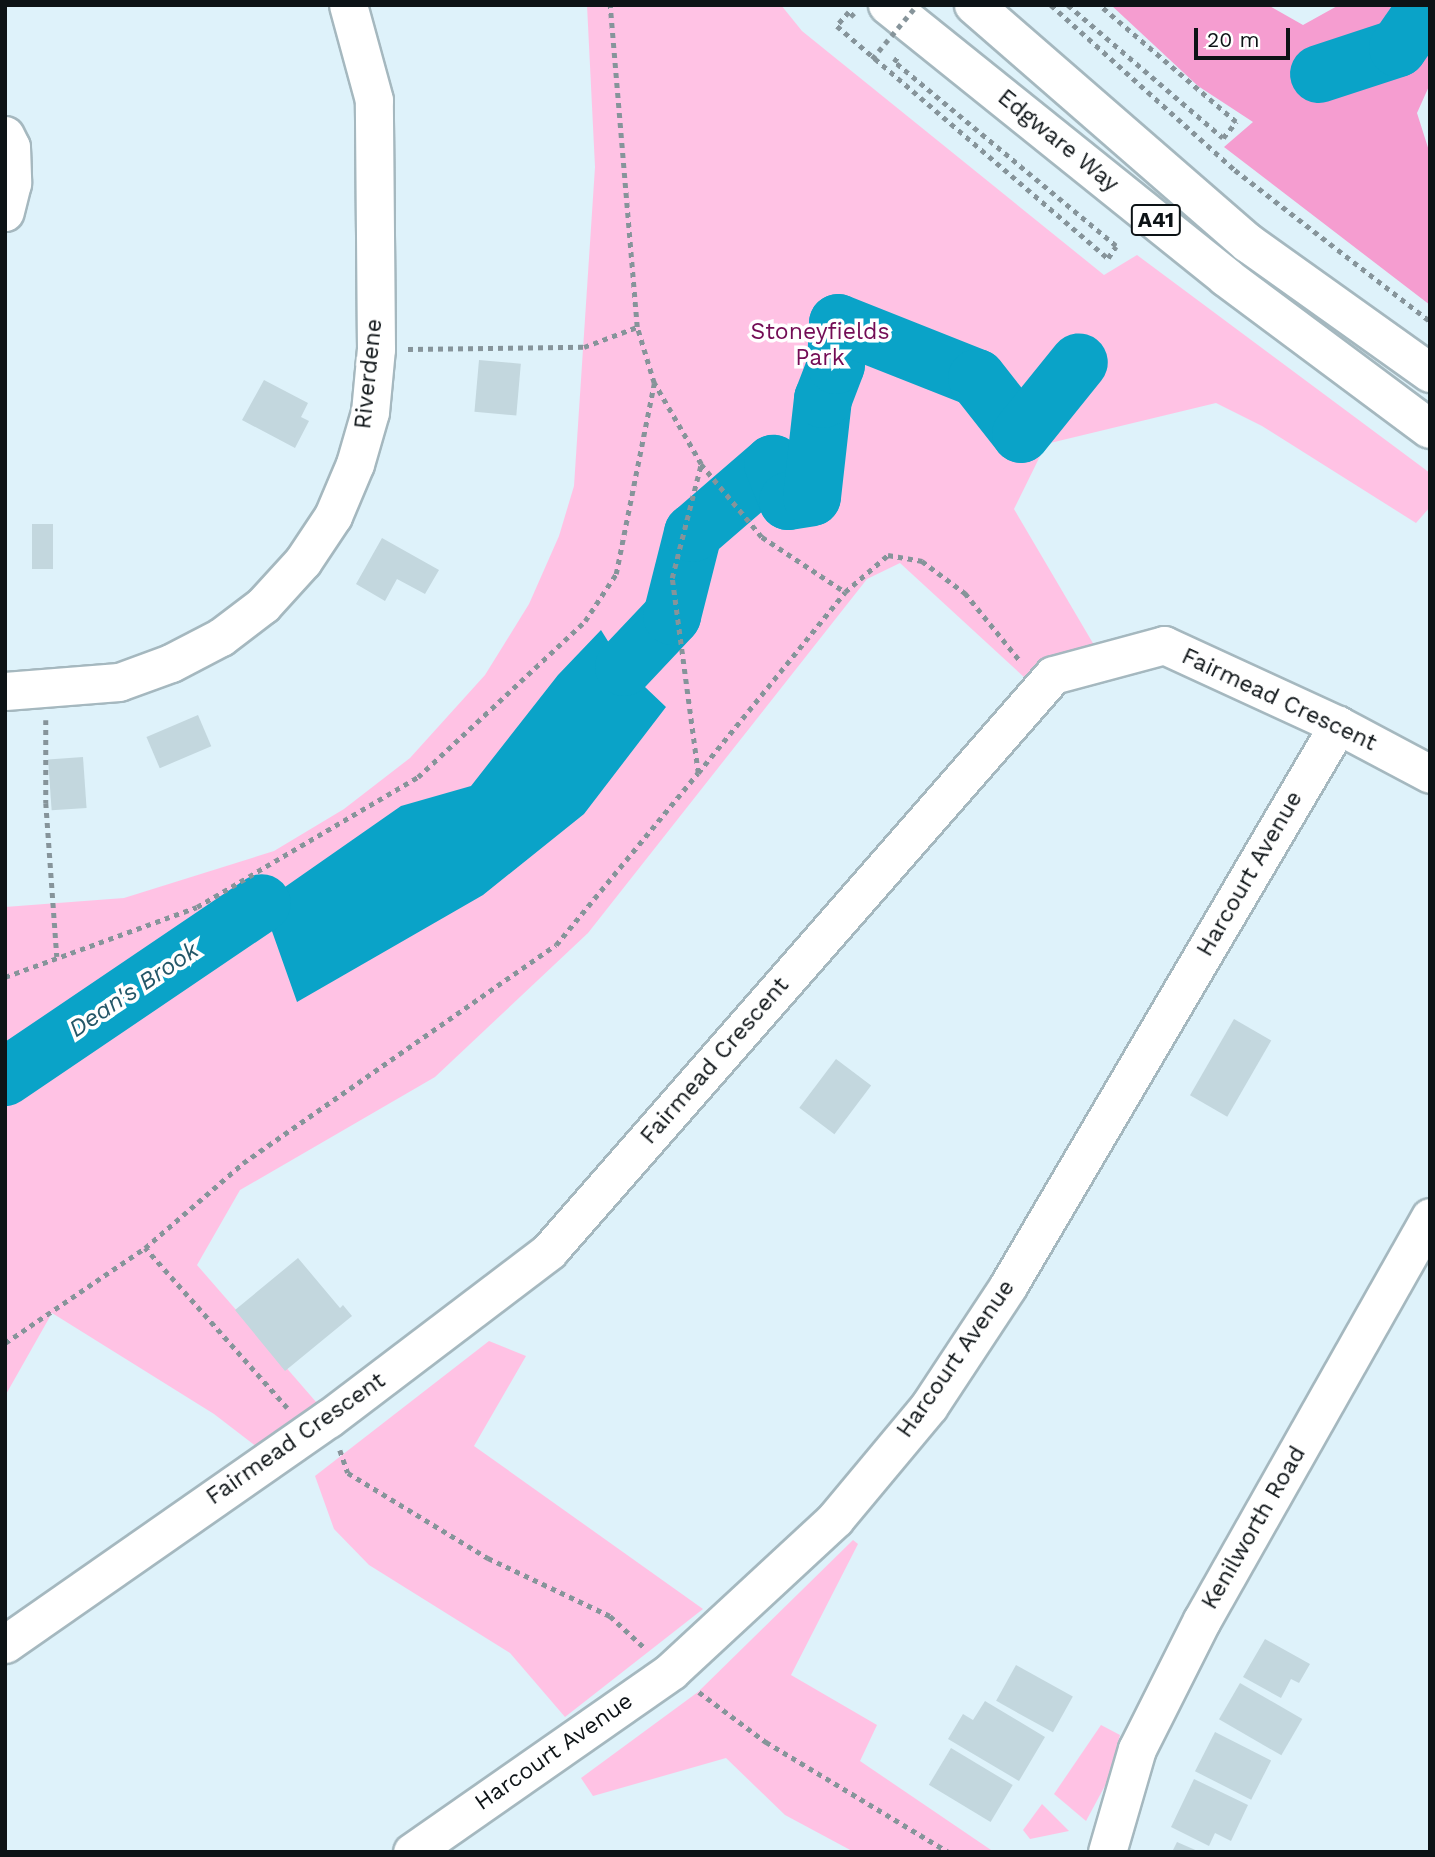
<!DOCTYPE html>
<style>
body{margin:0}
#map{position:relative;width:1435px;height:1857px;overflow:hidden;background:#def2fa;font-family:"Work Sans",sans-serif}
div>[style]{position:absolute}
.green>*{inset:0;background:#ffc2e4}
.forest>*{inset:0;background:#f59dd0}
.water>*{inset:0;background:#0aa3c8}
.river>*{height:58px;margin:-29px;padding:0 29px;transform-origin:29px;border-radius:29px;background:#0aa3c8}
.building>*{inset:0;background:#c3d7de;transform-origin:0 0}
.path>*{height:4.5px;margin-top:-2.25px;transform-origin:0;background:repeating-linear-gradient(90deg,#86949a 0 5px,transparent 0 10px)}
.roads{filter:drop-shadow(2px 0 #a5b8bf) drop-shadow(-2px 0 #a5b8bf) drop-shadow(0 2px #a5b8bf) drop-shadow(0 -2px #a5b8bf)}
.street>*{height:37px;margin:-18.5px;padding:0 18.5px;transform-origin:18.5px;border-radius:18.5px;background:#fff}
.highway>*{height:38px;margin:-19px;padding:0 19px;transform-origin:19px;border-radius:19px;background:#fff}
.path-bridge>*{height:4.5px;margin-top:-2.25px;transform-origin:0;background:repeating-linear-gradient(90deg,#86949a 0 5px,transparent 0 10px)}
span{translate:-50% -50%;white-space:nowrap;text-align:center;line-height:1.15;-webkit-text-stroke:7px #fff;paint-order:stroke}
.shield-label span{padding:2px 5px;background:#fff;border:2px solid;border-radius:5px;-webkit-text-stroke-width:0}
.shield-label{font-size:21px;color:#0d1316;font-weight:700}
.street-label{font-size:23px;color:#0d1316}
.park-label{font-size:23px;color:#730c55}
.water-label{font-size:24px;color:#245768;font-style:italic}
.frame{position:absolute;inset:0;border:7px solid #0d1316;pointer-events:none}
.scale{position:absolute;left:1194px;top:28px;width:96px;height:32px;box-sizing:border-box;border:4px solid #0d1316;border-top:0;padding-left:9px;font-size:21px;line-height:24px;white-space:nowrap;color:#0d1316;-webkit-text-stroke:5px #fff;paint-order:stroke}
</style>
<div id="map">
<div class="green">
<i style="clip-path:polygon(587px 5px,781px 5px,802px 31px,1104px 275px,1137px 255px,1430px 473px,1430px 507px,1416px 523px,1262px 426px,1216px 403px,1046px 444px,1014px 509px,1104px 662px,1038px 690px,900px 563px,867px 579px,588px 933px,435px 1077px,240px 1190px,197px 1265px,330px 1418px,270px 1457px,214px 1414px,52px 1313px,5px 1396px,5px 907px,124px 898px,274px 851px,344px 809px,410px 758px,485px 675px,529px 604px,559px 536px,574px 486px,595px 167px)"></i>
<i style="clip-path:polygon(489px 1341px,526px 1356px,474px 1446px,703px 1609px,565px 1717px,510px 1653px,369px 1565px,334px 1529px,315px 1476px)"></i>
<i style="clip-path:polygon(853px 1540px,858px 1544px,791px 1675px,877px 1725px,860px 1761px,994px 1852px,854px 1852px,785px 1815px,726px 1758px,593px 1796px,581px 1778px,698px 1692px)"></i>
<i style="clip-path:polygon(1101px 1725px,1120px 1735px,1107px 1782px,1086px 1821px,1054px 1794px)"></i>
<i style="clip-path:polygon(1042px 1804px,1069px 1831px,1030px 1839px,1023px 1830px)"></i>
</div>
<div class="forest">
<i style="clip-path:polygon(1111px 5px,1268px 5px,1303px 25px,1339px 5px,1430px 5px,1430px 84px,1417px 113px,1430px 154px,1430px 305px,1224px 147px,1253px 122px,1198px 86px)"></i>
</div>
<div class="water">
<i style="clip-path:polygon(601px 630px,624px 667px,666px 707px,584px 814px,483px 895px,297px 1002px,262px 903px,401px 806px,471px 786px,558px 675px)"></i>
</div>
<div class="river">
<i style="left:1319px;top:74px;width:83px;rotate:-18.2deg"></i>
<i style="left:1398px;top:48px;width:52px;rotate:-55.1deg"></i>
<i style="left:624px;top:667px;width:70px;rotate:-46.7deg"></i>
<i style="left:672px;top:616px;width:86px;rotate:-75.8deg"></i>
<i style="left:693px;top:533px;width:106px;rotate:-40.8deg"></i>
<i style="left:773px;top:464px;width:40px;rotate:68deg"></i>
<i style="left:788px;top:501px;width:24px;rotate:-9deg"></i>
<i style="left:812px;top:497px;width:99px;rotate:-83.6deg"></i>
<i style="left:823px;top:399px;width:36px;rotate:-69deg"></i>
<i style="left:836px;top:365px;width:42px;rotate:-87.3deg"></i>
<i style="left:838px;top:323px;width:149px;rotate:21.6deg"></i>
<i style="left:977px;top:378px;width:71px;rotate:51.8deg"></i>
<i style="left:1021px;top:434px;width:92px;rotate:-51.1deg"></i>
<i style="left:5px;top:1077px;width:310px;rotate:-34.1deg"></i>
</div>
<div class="building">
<i style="left:479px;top:360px;width:42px;height:52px;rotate:5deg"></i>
<i style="clip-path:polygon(264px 380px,308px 403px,301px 417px,309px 421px,295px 448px,242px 420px)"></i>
<i style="left:32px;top:524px;width:21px;height:45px"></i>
<i style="clip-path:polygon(382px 538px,439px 570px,425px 594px,397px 579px,385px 601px,356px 584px)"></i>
<i style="left:198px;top:715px;width:34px;height:56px;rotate:67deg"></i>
<i style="left:83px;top:757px;width:51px;height:35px;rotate:86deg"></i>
<i style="left:1234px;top:1019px;width:43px;height:88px;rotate:30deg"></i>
<i style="left:836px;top:1059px;width:44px;height:61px;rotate:37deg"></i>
<i style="clip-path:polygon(298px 1258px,340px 1308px,343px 1305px,352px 1316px,285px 1371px,235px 1310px)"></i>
<i style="clip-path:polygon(1265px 1639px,1310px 1664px,1299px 1683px,1291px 1679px,1281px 1698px,1243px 1677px)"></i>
<i style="left:1016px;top:1665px;width:65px;height:41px;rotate:29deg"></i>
<i style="left:1240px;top:1683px;width:72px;height:42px;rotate:30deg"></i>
<i style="clip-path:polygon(985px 1701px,1045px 1737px,1019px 1781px,948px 1739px,963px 1714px,973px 1720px)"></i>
<i style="left:1215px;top:1732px;width:63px;height:44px;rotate:27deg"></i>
<i style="left:951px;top:1748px;width:72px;height:43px;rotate:31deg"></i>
<i style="clip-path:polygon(1194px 1779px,1248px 1805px,1231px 1841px,1215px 1833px,1209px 1846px,1171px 1827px)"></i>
<i style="clip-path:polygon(1177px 1842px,1200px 1852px,1172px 1852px)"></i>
</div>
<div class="path">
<i style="left:1051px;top:5px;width:247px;rotate:41.9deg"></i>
<i style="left:1235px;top:170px;width:247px;rotate:37.8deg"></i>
<i style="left:1068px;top:5px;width:204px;rotate:40.6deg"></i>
<i style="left:1223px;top:138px;width:21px;rotate:-51deg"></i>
<i style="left:1236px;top:122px;width:180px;rotate:-139.5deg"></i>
<i style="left:854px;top:17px;width:7px;rotate:-135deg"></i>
<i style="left:849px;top:12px;width:18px;rotate:131deg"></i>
<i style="left:837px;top:26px;width:357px;rotate:40.6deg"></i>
<i style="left:1108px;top:258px;width:14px;rotate:-56deg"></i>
<i style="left:1116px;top:246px;width:288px;rotate:-140.3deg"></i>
<i style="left:894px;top:62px;width:7px;rotate:-56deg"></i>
<i style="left:408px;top:349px;width:176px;rotate:-0.7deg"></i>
<i style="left:584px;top:347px;width:57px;rotate:-20.7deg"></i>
<i style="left:701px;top:464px;width:95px;rotate:50.1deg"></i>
<i style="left:762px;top:537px;width:100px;rotate:33.5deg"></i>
<i style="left:46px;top:720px;width:83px;rotate:90deg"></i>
<i style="left:46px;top:803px;width:154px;rotate:85.9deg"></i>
<i style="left:698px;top:773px;width:233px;rotate:-50.9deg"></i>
<i style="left:845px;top:592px;width:57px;rotate:-40.7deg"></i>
<i style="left:888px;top:555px;width:35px;rotate:10deg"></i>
<i style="left:922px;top:561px;width:54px;rotate:36.7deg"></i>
<i style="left:965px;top:593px;width:89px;rotate:50.9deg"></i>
<i style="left:5px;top:977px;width:204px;rotate:-20deg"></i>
<i style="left:197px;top:907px;width:256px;rotate:-30.5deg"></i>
<i style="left:418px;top:777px;width:229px;rotate:-43deg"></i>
<i style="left:585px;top:621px;width:56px;rotate:-56.6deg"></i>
<i style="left:616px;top:574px;width:194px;rotate:-78.7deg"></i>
<i style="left:5px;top:1343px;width:169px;rotate:-34.2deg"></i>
<i style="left:287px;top:1408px;width:214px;rotate:-131.6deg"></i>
<i style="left:145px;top:1248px;width:130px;rotate:-40.9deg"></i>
<i style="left:243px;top:1163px;width:381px;rotate:-34.9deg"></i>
<i style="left:556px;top:945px;width:223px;rotate:-50.5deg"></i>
<i style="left:698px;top:773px;width:197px;rotate:-97.6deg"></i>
<i style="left:672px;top:578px;width:118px;rotate:-75.7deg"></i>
<i style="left:701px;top:464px;width:94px;rotate:-120.1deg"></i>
<i style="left:654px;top:383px;width:59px;rotate:-106.9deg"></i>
<i style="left:637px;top:327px;width:323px;rotate:-94.8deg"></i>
<i style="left:340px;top:1450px;width:24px;rotate:71deg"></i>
<i style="left:348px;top:1473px;width:164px;rotate:31.3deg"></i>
<i style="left:488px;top:1558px;width:135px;rotate:25.4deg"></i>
<i style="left:610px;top:1616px;width:49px;rotate:42.5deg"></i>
<i style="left:699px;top:1692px;width:84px;rotate:36.7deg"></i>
<i style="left:766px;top:1742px;width:213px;rotate:31.1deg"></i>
</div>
<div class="roads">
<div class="street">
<i style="left:5px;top:135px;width:13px;rotate:63deg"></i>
<i style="left:11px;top:147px;width:36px;rotate:88deg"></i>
<i style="left:12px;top:183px;width:30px;rotate:104deg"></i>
<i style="left:5px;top:691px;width:114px;rotate:-4.5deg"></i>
<i style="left:119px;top:682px;width:55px;rotate:-20.1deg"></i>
<i style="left:171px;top:663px;width:56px;rotate:-27.5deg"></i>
<i style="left:221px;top:637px;width:53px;rotate:-37.3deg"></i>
<i style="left:263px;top:605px;width:59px;rotate:-47.7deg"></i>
<i style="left:303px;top:561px;width:54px;rotate:-56.3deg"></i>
<i style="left:333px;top:516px;width:56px;rotate:-67.1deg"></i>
<i style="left:355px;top:464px;width:54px;rotate:-73.9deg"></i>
<i style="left:370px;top:412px;width:63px;rotate:-84.6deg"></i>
<i style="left:376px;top:349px;width:249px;rotate:-90.5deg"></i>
<i style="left:374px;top:100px;width:98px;rotate:-105.3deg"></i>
<i style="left:5px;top:1644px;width:394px;rotate:-34.9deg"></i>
<i style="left:328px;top:1419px;width:278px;rotate:-37.2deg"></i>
<i style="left:549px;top:1251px;width:765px;rotate:-48.81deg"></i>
<i style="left:1053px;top:675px;width:115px;rotate:-15.1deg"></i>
<i style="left:1164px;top:645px;width:192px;rotate:24.7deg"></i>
<i style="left:1338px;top:725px;width:104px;rotate:28deg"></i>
<i style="left:412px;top:1852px;width:316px;rotate:-34.9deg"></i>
<i style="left:671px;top:1671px;width:224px;rotate:-42.8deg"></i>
<i style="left:835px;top:1519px;width:147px;rotate:-50.2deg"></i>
<i style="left:929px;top:1406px;width:144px;rotate:-56.6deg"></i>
<i style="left:1008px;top:1286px;width:651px;rotate:-59.53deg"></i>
<i style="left:1107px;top:1852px;width:107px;rotate:-73.8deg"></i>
<i style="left:1137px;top:1749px;width:144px;rotate:-63.3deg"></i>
<i style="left:1202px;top:1620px;width:463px;rotate:-60.5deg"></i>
</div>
<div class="highway">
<i style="left:888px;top:5px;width:434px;rotate:38.8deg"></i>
<i style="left:1226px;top:277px;width:254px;rotate:36.7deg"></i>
<i style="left:974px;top:5px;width:363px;rotate:41deg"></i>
<i style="left:1248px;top:243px;width:224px;rotate:35.5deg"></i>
</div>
</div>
<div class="path-bridge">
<i style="left:872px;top:59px;width:70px;rotate:-50.2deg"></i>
</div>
<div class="shield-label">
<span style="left:1156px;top:220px">A41</span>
</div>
<div class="street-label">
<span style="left:1058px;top:141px;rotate:39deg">Edgware Way</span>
<span style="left:369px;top:374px;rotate:-84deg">Riverdene</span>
<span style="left:1279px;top:700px;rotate:25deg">Fairmead Crescent</span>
<span style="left:1250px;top:874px;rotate:-60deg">Harcourt Avenue</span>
<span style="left:715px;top:1061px;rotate:-49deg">Fairmead Crescent</span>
<span style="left:956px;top:1359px;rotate:-55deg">Harcourt Avenue</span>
<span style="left:296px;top:1439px;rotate:-35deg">Fairmead Crescent</span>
<span style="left:1254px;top:1528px;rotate:-60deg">Kenilworth Road</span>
<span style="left:554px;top:1752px;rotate:-35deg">Harcourt Avenue</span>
</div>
<div class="park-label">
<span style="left:820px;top:345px">Stoneyfields<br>Park</span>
</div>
<div class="water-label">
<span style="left:134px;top:990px;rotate:-34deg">Dean's Brook</span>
</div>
<div class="frame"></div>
<div class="scale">20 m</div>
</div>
